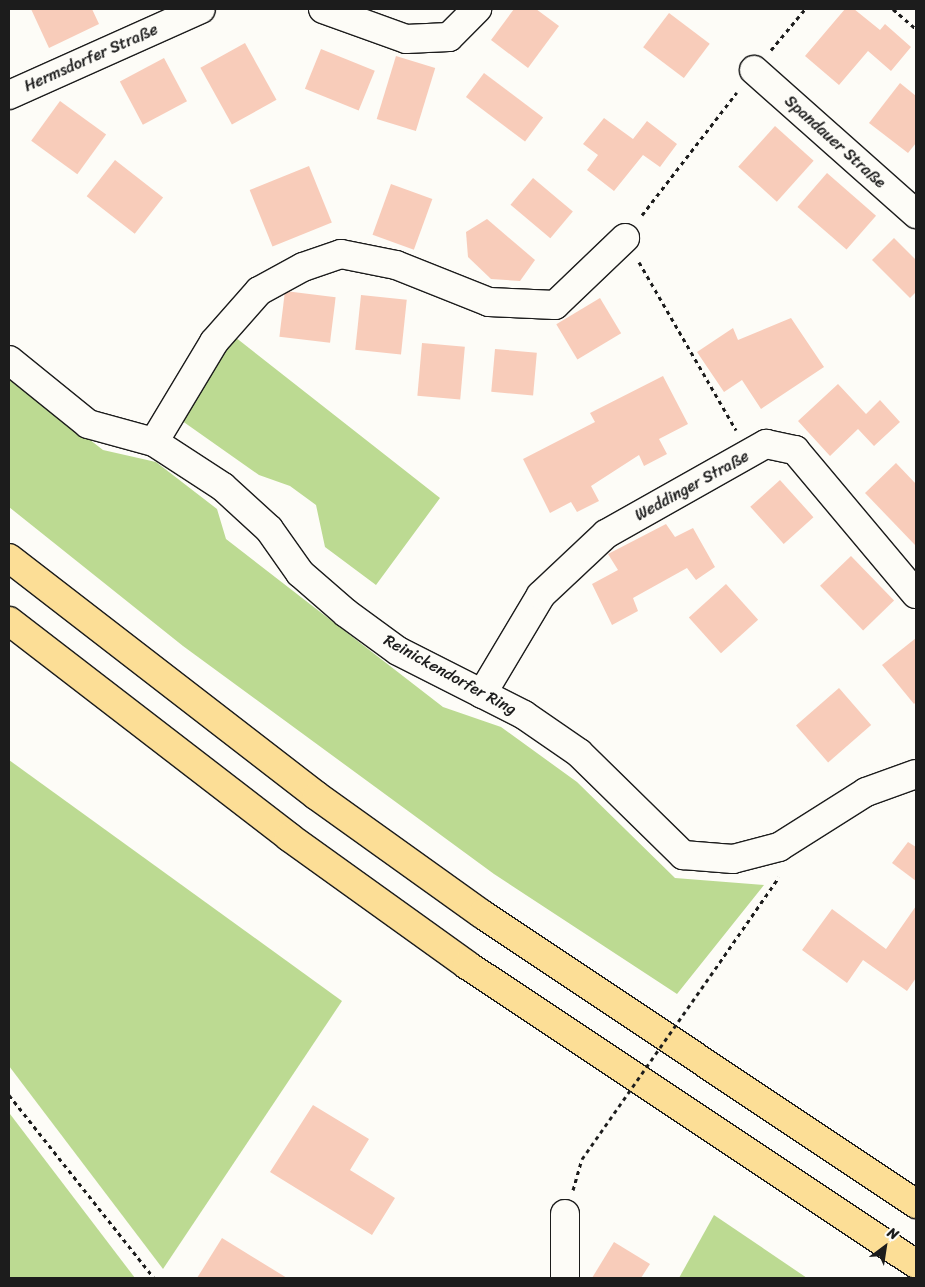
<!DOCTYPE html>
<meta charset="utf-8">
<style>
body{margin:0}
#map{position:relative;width:925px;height:1287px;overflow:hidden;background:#fdfcf7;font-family:Sriracha,sans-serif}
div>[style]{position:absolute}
.green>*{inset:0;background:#bcda92}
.building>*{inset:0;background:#f8ccba;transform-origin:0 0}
.path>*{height:3px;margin-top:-1.5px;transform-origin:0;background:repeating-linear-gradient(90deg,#1c1c1c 0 4px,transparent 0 8px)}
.roads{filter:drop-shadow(1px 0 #1c1c1c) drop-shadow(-1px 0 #1c1c1c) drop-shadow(0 1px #1c1c1c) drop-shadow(0 -1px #1c1c1c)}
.minor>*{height:28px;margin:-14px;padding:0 14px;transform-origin:14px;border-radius:14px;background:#fdfcf7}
.highway>*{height:28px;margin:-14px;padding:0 14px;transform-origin:14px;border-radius:14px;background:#fcde96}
.path-bridge>*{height:3px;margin-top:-1.5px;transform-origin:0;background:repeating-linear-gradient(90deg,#1c1c1c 0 4px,transparent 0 8px)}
span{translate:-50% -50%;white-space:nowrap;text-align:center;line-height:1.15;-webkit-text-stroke:4px #fdfcf7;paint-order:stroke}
.street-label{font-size:16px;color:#1c1c1c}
.frame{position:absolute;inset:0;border:10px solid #1c1c1c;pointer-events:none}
.north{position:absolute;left:860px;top:1222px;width:50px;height:50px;-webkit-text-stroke:4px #fdfcf7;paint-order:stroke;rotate:31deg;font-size:14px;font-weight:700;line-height:20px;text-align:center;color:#1c1c1c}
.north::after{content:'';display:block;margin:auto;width:18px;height:22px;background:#1c1c1c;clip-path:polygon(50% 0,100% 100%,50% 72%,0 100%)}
</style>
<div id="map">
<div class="green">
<i style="clip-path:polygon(235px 337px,440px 498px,376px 585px,325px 547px,316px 505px,290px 486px,259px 475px,178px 418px)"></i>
<i style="clip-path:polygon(9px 377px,103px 450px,156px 462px,217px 509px,226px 539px,443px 707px,501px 727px,577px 782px,675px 878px,764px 885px,677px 994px,494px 874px,183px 646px,9px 507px)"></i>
<i style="clip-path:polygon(9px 760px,342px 1001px,163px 1269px,9px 1066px)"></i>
<i style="clip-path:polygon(9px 1114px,10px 1114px,135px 1278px,9px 1278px)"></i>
<i style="clip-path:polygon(714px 1215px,807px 1278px,679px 1278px)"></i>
</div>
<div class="building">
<i style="clip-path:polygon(31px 9px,92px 9px,99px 24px,49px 48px)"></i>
<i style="clip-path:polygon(514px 9px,536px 9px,559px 26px,528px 68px,491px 40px)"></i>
<i style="clip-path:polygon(845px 9px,854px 9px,880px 30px,885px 24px,911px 47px,891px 71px,868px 51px,839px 85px,805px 56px)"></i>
<i style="left:669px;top:13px;width:51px;height:43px;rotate:37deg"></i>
<i style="left:245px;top:43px;width:65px;height:51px;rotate:61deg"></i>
<i style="left:321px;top:49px;width:58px;height:43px;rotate:22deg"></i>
<i style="left:396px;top:56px;width:41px;height:66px;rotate:17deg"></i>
<i style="left:164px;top:58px;width:49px;height:50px;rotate:62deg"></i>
<i style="left:484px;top:73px;width:74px;height:30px;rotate:37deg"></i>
<i style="clip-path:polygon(900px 83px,916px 96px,916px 143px,908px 153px,869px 123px)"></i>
<i style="left:60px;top:101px;width:57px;height:49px;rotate:36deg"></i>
<i style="clip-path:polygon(604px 118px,633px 139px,647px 121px,677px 144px,660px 167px,643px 155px,614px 191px,587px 170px,598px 155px,583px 144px)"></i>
<i style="left:775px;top:126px;width:52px;height:55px;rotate:42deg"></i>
<i style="left:115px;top:160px;width:61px;height:46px;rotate:38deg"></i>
<i style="left:309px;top:166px;width:61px;height:64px;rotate:68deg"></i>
<i style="left:827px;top:173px;width:65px;height:45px;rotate:41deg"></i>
<i style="left:533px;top:178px;width:52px;height:35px;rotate:40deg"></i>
<i style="left:391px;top:184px;width:44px;height:54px;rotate:20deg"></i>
<i style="clip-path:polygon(487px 219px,535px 260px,520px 281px,491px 279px,468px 257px,466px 232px)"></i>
<i style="clip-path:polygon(894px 238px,916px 260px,916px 292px,910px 298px,872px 260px)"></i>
<i style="left:285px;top:291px;width:51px;height:46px;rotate:7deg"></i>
<i style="left:361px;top:295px;width:46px;height:55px;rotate:6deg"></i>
<i style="left:600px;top:298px;width:41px;height:51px;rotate:59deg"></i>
<i style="clip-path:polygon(791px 318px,824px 367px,761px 409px,742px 380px,724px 392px,697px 352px,733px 328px,738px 340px)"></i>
<i style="left:422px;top:343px;width:43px;height:53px;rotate:5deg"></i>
<i style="left:495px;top:349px;width:42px;height:43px;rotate:5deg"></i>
<i style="clip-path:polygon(663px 376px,688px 424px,659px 439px,667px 454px,644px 466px,639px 455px,591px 486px,599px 501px,577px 512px,571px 502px,550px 513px,523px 459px,595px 422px,590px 413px)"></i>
<i style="clip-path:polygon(838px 384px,866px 414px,880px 400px,900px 422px,874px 446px,858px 429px,830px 456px,798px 421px)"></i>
<i style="clip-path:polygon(896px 463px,916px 484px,915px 545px,865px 493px)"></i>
<i style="left:780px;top:480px;width:50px;height:40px;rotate:48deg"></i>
<i style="clip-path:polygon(666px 524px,675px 537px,693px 528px,715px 567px,696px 580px,687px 568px,633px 598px,638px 611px,612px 625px,592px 584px,618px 570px,608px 554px)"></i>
<i style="left:851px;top:556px;width:62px;height:43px;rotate:46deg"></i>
<i style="left:726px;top:584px;width:48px;height:50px;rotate:48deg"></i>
<i style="clip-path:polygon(916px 638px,916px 702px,914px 704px,882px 665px)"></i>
<i style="left:839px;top:688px;width:49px;height:57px;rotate:49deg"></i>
<i style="clip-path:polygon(908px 842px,916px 847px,916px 881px,892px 863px)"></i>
<i style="clip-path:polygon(916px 906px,916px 978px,907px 991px,863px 960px,847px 983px,802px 950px,832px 909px,886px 949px)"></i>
<i style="clip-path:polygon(313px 1105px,369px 1139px,350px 1170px,395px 1198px,372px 1235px,270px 1172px)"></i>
<i style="clip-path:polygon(222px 1238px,287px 1278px,197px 1278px)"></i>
<i style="clip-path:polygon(614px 1242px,650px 1264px,641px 1278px,592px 1278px)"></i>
</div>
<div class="path">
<i style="left:893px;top:9px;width:30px;rotate:41deg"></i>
<i style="left:771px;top:50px;width:53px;rotate:-50.3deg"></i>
<i style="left:642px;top:215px;width:155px;rotate:-52.3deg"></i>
<i style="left:639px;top:262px;width:194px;rotate:60deg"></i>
<i style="left:715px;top:969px;width:112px;rotate:-55.2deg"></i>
<i style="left:9px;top:1095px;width:233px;rotate:51.6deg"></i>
<i style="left:573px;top:1190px;width:32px;rotate:-74deg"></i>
</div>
<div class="roads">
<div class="minor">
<i style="left:323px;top:9px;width:88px;rotate:19.9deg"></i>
<i style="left:406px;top:39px;width:43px;rotate:-2.7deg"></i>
<i style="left:449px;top:37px;width:40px;rotate:-45deg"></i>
<i style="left:754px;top:70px;width:217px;rotate:41.6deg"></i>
<i style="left:9px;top:95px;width:210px;rotate:-24.1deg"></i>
<i style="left:9px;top:360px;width:102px;rotate:39deg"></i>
<i style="left:88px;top:424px;width:68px;rotate:15.3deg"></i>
<i style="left:154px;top:442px;width:82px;rotate:33.1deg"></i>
<i style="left:223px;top:487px;width:62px;rotate:42.4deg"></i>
<i style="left:269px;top:529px;width:54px;rotate:54.8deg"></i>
<i style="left:300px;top:573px;width:61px;rotate:41deg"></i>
<i style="left:346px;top:613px;width:64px;rotate:36.2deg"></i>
<i style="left:398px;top:651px;width:141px;rotate:26.9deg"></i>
<i style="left:524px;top:715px;width:67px;rotate:34.6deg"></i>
<i style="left:579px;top:753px;width:146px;rotate:44.4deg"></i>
<i style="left:683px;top:855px;width:50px;rotate:4.6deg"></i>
<i style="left:733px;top:859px;width:48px;rotate:-14.6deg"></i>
<i style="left:779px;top:847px;width:103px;rotate:-32.3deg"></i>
<i style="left:866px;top:792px;width:53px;rotate:-19.8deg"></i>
<i style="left:154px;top:442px;width:117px;rotate:-59deg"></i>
<i style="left:214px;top:342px;width:68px;rotate:-48.6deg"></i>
<i style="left:259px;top:291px;width:50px;rotate:-28.6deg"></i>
<i style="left:303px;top:267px;width:40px;rotate:-18.9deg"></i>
<i style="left:341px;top:254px;width:56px;rotate:11.3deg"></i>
<i style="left:396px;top:265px;width:100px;rotate:21.7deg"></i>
<i style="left:489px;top:302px;width:66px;rotate:2.6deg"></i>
<i style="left:555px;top:305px;width:97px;rotate:-43.7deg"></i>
<i style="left:482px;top:694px;width:115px;rotate:-59.2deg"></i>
<i style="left:541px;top:595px;width:89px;rotate:-43.2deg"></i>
<i style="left:606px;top:534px;width:184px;rotate:-29.4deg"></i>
<i style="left:766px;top:444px;width:30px;rotate:12deg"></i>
<i style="left:795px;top:450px;width:188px;rotate:50deg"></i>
<i style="left:565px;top:1278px;width:64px;rotate:-90deg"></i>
</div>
<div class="highway">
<i style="left:9px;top:558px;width:389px;rotate:37.7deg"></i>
<i style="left:317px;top:796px;width:203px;rotate:35.6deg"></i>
<i style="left:482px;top:914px;width:522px;rotate:33.75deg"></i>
<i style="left:9px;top:621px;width:354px;rotate:37.6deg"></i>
<i style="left:289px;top:837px;width:219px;rotate:35.7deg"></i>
<i style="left:467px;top:965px;width:539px;rotate:33.66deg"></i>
</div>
</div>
<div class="path-bridge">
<i style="left:582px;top:1159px;width:232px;rotate:-55deg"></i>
</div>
<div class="street-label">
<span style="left:91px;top:58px;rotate:-24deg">Hermsdorfer Straße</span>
<span style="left:835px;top:142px;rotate:42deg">Spandauer Straße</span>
<span style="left:692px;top:486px;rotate:-29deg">Weddinger Straße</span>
<span style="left:450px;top:675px;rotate:29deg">Reinickendorfer Ring</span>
</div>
<div class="frame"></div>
<div class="north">N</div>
</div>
